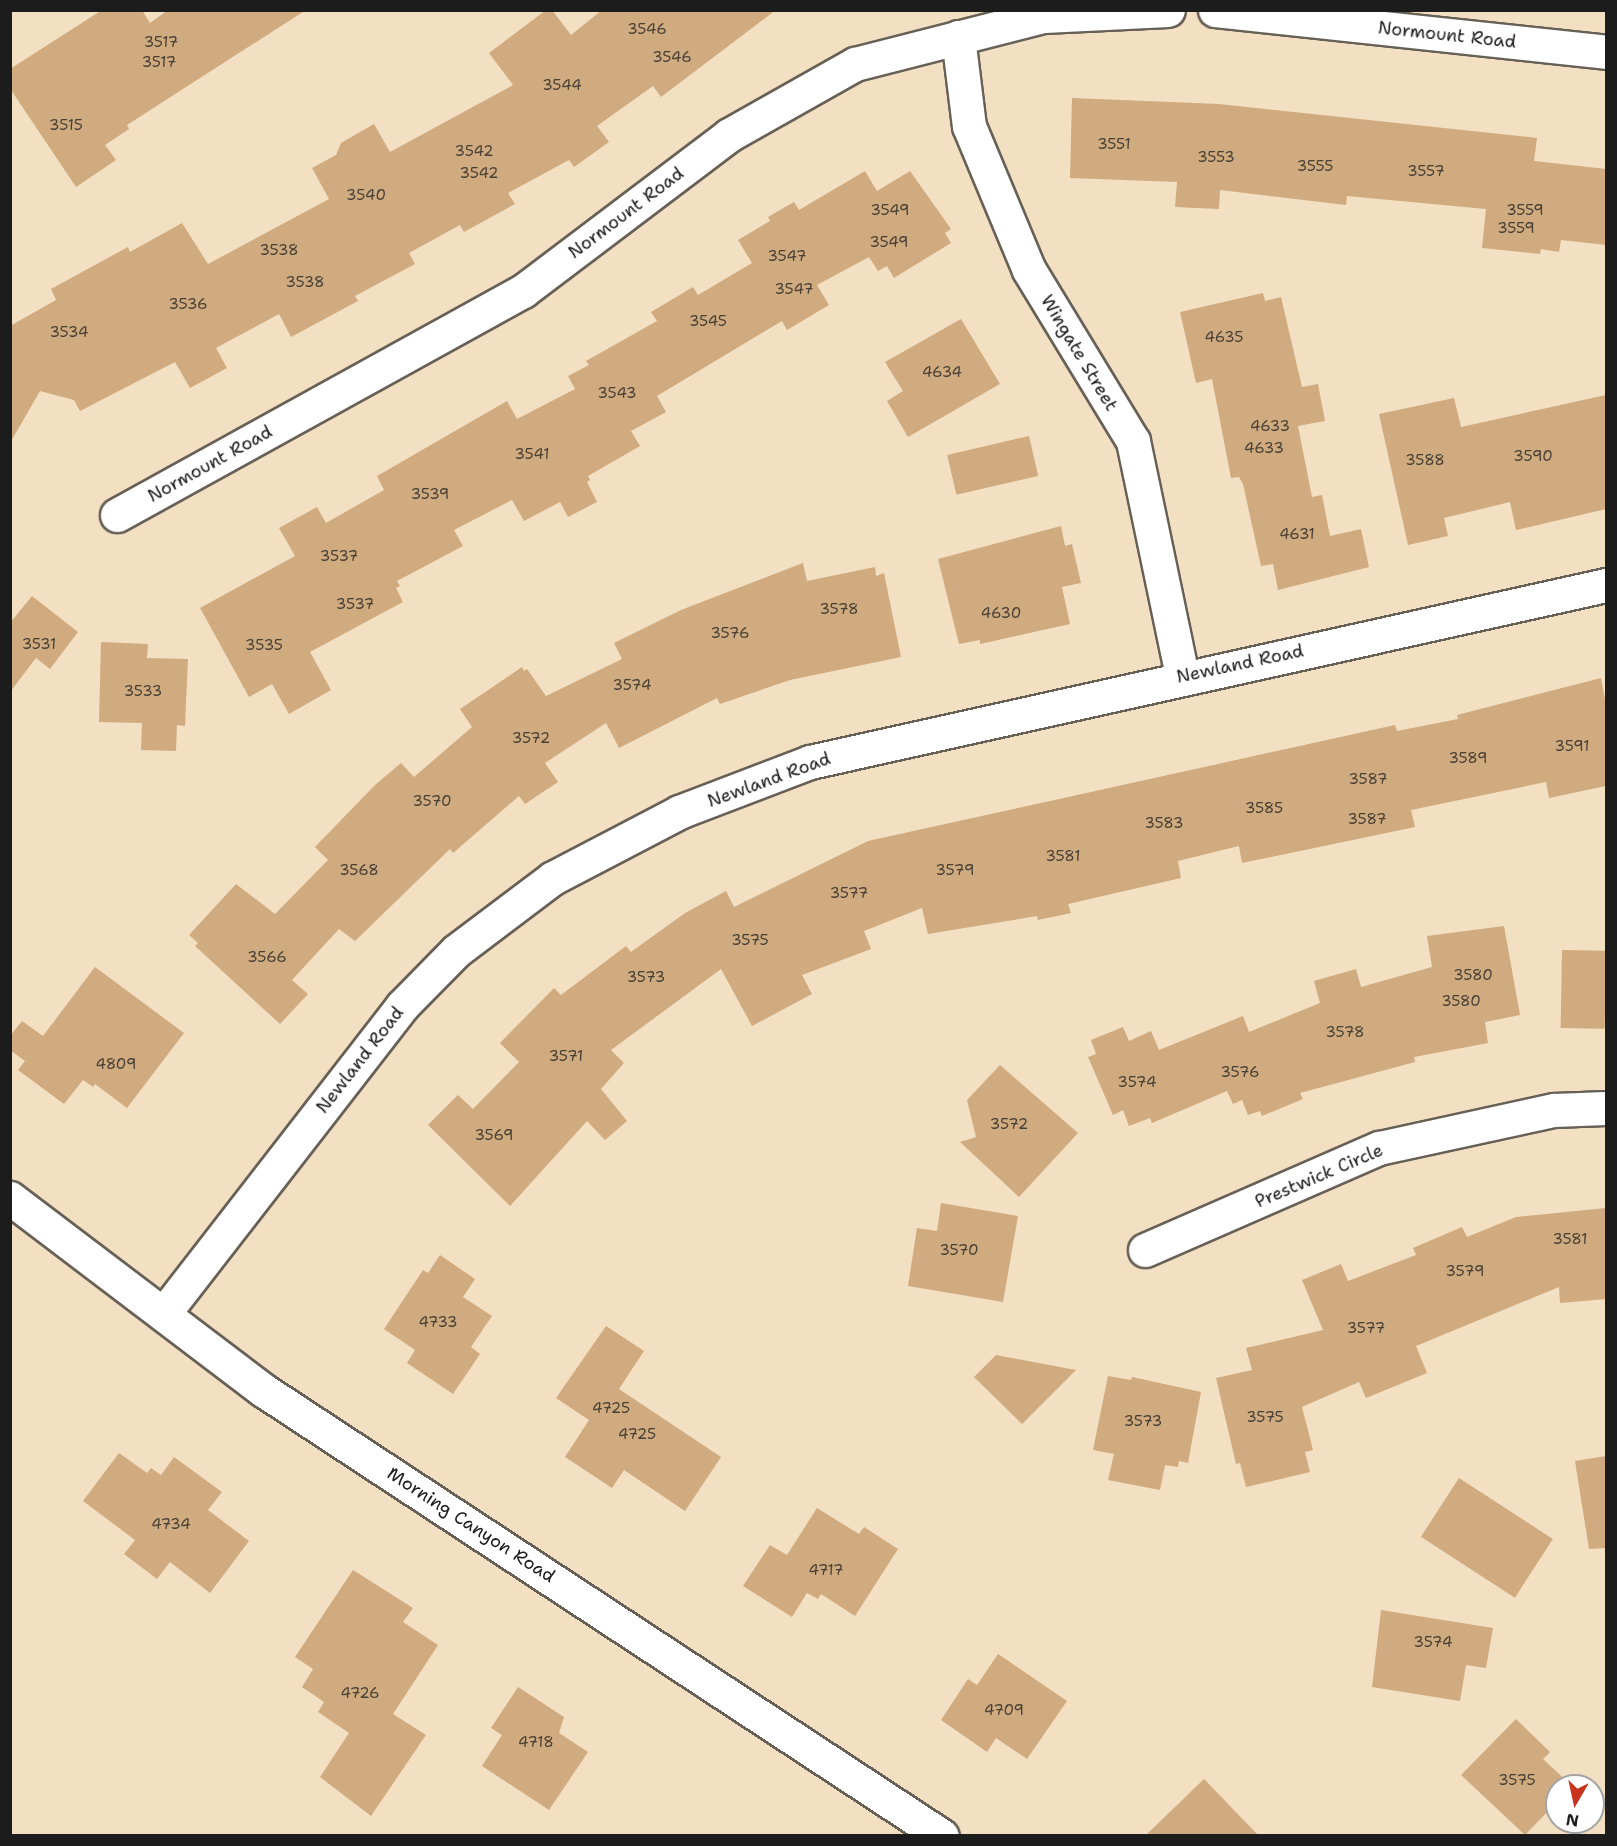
<!DOCTYPE html>
<style>
body{margin:0}
#map{position:relative;width:1617px;height:1846px;overflow:hidden;background:#f3dfc2;font-family:"Shantell Sans",sans-serif}
div>[style]{position:absolute}
.building>*{inset:0;background:#d0ab7f;transform-origin:0 0}
.roads{filter:drop-shadow(2px 0 #676056) drop-shadow(-2px 0 #676056) drop-shadow(0 2px #676056) drop-shadow(0 -2px #676056)}
.street>*{height:33px;margin:-16.5px;padding:0 16.5px;transform-origin:16.5px;border-radius:16.5px;background:#fff}
span{translate:-50% -50%;white-space:nowrap;text-align:center;line-height:1.15;-webkit-text-stroke:6px #fff;paint-order:stroke}
.number-label{font-size:15px;color:#494035}
.number-label span{-webkit-text-stroke-width:0}
.street-label{font-size:18px;color:#1c1c1c}
.frame{position:absolute;inset:0;border:12px solid #1c1c1c;pointer-events:none}
.north{position:absolute;left:1545px;top:1774px;width:60px;height:60px;box-sizing:border-box;background:#fff;border:2px solid #a4a4a4;border-radius:50%;rotate:189deg;font-size:16px;font-weight:700;line-height:24px;text-align:center;color:#1c1c1c}
.north::after{content:'';display:block;margin:auto;width:21px;height:27px;background:#c8321e;clip-path:polygon(50% 0,100% 100%,50% 72%,0 100%)}
</style>
<div id="map">
<div class="building">
<i style="clip-path:polygon(102px 10px,142px 10px,150px 23px,168px 10px,306px 10px,127px 125px,129px 129px,105px 145px,116px 160px,76px 187px,11px 90px,10px 69px)"></i>
<i style="clip-path:polygon(546px 10px,552px 10px,571px 35px,602px 10px,776px 10px,661px 97px,653px 86px,597px 126px,609px 142px,574px 167px,569px 160px,508px 193px,515px 204px,464px 232px,460px 225px,409px 253px,415px 264px,355px 296px,358px 301px,291px 337px,279px 314px,216px 348px,227px 368px,190px 388px,175px 362px,80px 411px,74px 400px,40px 391px,10px 443px,10px 326px,56px 300px,51px 289px,128px 247px,130px 252px,182px 223px,208px 264px,329px 199px,312px 168px,336px 155px,341px 143px,374px 124px,390px 152px,513px 85px,489px 53px)"></i>
<i style="clip-path:polygon(1072px 98px,1219px 104px,1537px 138px,1534px 161px,1606px 169px,1606px 245px,1561px 240px,1559px 252px,1541px 249px,1540px 254px,1482px 248px,1486px 209px,1347px 196px,1346px 205px,1220px 190px,1219px 209px,1175px 207px,1177px 182px,1070px 178px)"></i>
<i style="clip-path:polygon(865px 171px,877px 191px,910px 171px,951px 229px,945px 233px,951px 243px,894px 278px,887px 266px,878px 271px,869px 257px,817px 285px,829px 305px,787px 330px,782px 321px,657px 396px,666px 412px,631px 431px,640px 446px,588px 476px,590px 480px,587px 482px,597px 502px,568px 517px,560px 502px,524px 521px,512px 500px,454px 530px,463px 546px,397px 581px,400px 586px,396px 588px,403px 602px,310px 652px,331px 690px,289px 714px,272px 684px,249px 697px,200px 608px,295px 556px,279px 528px,317px 507px,326px 523px,384px 490px,377px 476px,507px 401px,517px 419px,575px 389px,568px 376px,589px 365px,586px 361px,657px 321px,651px 312px,693px 287px,698px 295px,752px 263px,738px 240px,770px 221px,768px 217px,794px 202px,799px 210px)"></i>
<i style="clip-path:polygon(1263px 293px,1265px 301px,1281px 297px,1302px 387px,1318px 384px,1325px 421px,1298px 426px,1312px 497px,1322px 495px,1330px 536px,1361px 529px,1369px 567px,1278px 590px,1273px 564px,1261px 566px,1243px 484px,1239px 477px,1231px 478px,1212px 379px,1196px 383px,1180px 312px)"></i>
<i style="clip-path:polygon(961px 319px,1000px 384px,908px 437px,887px 401px,903px 391px,885px 362px)"></i>
<i style="clip-path:polygon(1606px 395px,1606px 509px,1516px 530px,1510px 502px,1444px 518px,1448px 536px,1408px 545px,1379px 414px,1454px 398px,1461px 427px)"></i>
<i style="left:1029px;top:436px;width:41px;height:84px;rotate:77deg"></i>
<i style="clip-path:polygon(1061px 526px,1065px 546px,1072px 544px,1081px 583px,1062px 587px,1070px 624px,980px 644px,980px 640px,959px 644px,938px 559px)"></i>
<i style="clip-path:polygon(803px 563px,807px 581px,875px 567px,876px 576px,884px 573px,901px 657px,790px 680px,720px 704px,717px 698px,619px 748px,606px 723px,545px 763px,558px 782px,525px 804px,519px 796px,453px 853px,450px 849px,355px 941px,339px 929px,292px 980px,308px 994px,280px 1024px,195px 946px,198px 943px,189px 935px,236px 884px,275px 914px,328px 860px,315px 847px,375px 785px,401px 763px,414px 777px,472px 727px,460px 709px,522px 667px,524px 671px,527px 669px,546px 696px,622px 659px,614px 643px,681px 610px)"></i>
<i style="clip-path:polygon(32px 596px,78px 632px,50px 669px,36px 658px,10px 692px,10px 623px)"></i>
<i style="clip-path:polygon(101px 642px,148px 644px,147px 658px,188px 659px,185px 726px,177px 725px,176px 751px,141px 750px,142px 723px,99px 722px)"></i>
<i style="clip-path:polygon(1601px 678px,1606px 705px,1606px 786px,1549px 798px,1546px 782px,1411px 810px,1415px 827px,1242px 863px,1239px 846px,1178px 861px,1181px 878px,1068px 904px,1071px 913px,1038px 920px,1037px 916px,928px 934px,922px 908px,864px 931px,871px 949px,802px 975px,812px 994px,752px 1026px,721px 969px,611px 1050px,624px 1063px,601px 1089px,627px 1121px,605px 1140px,587px 1121px,510px 1206px,428px 1125px,458px 1095px,473px 1109px,519px 1062px,500px 1043px,554px 988px,561px 995px,626px 946px,631px 952px,685px 913px,726px 891px,734px 907px,868px 841px,1395px 725px,1397px 731px,1458px 719px,1457px 715px)"></i>
<i style="clip-path:polygon(1504px 926px,1520px 1015px,1485px 1022px,1488px 1043px,1414px 1057px,1415px 1062px,1300px 1093px,1303px 1099px,1262px 1116px,1260px 1111px,1248px 1115px,1242px 1100px,1233px 1104px,1227px 1091px,1152px 1123px,1150px 1118px,1129px 1126px,1123px 1110px,1113px 1115px,1088px 1057px,1096px 1054px,1091px 1040px,1123px 1027px,1129px 1041px,1151px 1031px,1159px 1050px,1243px 1016px,1249px 1032px,1320px 1003px,1314px 981px,1356px 969px,1361px 987px,1432px 967px,1427px 936px)"></i>
<i style="left:1562px;top:950px;width:44px;height:78px;rotate:1deg"></i>
<i style="clip-path:polygon(95px 967px,184px 1033px,127px 1108px,95px 1084px,93px 1087px,83px 1080px,64px 1104px,18px 1070px,25px 1061px,10px 1050px,10px 1036px,22px 1021px,43px 1036px)"></i>
<i style="clip-path:polygon(1000px 1065px,1078px 1133px,1019px 1197px,960px 1142px,976px 1137px,967px 1100px)"></i>
<i style="clip-path:polygon(941px 1203px,1018px 1216px,1003px 1302px,908px 1286px,917px 1228px,937px 1231px)"></i>
<i style="clip-path:polygon(1606px 1208px,1606px 1299px,1560px 1303px,1559px 1287px,1416px 1346px,1427px 1373px,1366px 1398px,1359px 1382px,1302px 1407px,1313px 1450px,1305px 1452px,1310px 1472px,1246px 1487px,1240px 1463px,1236px 1464px,1216px 1378px,1252px 1370px,1246px 1348px,1323px 1330px,1302px 1280px,1341px 1264px,1348px 1281px,1416px 1255px,1413px 1248px,1462px 1227px,1467px 1237px,1516px 1217px)"></i>
<i style="clip-path:polygon(440px 1255px,475px 1279px,463px 1297px,492px 1316px,471px 1347px,480px 1354px,453px 1394px,407px 1363px,415px 1350px,384px 1329px,423px 1270px,428px 1273px)"></i>
<i style="clip-path:polygon(606px 1326px,644px 1351px,619px 1389px,721px 1457px,685px 1511px,624px 1470px,612px 1488px,565px 1457px,589px 1420px,556px 1398px)"></i>
<i style="clip-path:polygon(996px 1355px,1076px 1370px,1022px 1424px,974px 1377px)"></i>
<i style="clip-path:polygon(1108px 1376px,1131px 1380px,1132px 1377px,1201px 1392px,1188px 1463px,1179px 1461px,1178px 1467px,1165px 1465px,1160px 1490px,1108px 1480px,1114px 1454px,1093px 1450px)"></i>
<i style="clip-path:polygon(119px 1453px,147px 1473px,151px 1468px,161px 1475px,174px 1457px,222px 1492px,208px 1510px,249px 1541px,210px 1593px,170px 1562px,157px 1579px,124px 1554px,135px 1540px,83px 1501px)"></i>
<i style="clip-path:polygon(1606px 1456px,1606px 1548px,1589px 1549px,1575px 1461px)"></i>
<i style="left:1459px;top:1478px;width:112px;height:70px;rotate:33deg"></i>
<i style="clip-path:polygon(817px 1508px,859px 1534px,864px 1527px,898px 1549px,855px 1616px,821px 1594px,818px 1599px,807px 1593px,792px 1617px,743px 1586px,770px 1545px,787px 1555px)"></i>
<i style="clip-path:polygon(353px 1570px,413px 1608px,403px 1622px,438px 1645px,393px 1714px,426px 1735px,371px 1816px,320px 1777px,349px 1733px,318px 1712px,324px 1702px,302px 1687px,313px 1669px,295px 1657px)"></i>
<i style="clip-path:polygon(1381px 1610px,1493px 1628px,1486px 1668px,1466px 1665px,1460px 1701px,1372px 1687px)"></i>
<i style="clip-path:polygon(998px 1654px,1067px 1701px,1027px 1759px,996px 1738px,987px 1752px,941px 1720px,968px 1679px,977px 1685px)"></i>
<i style="clip-path:polygon(518px 1687px,564px 1717px,559px 1733px,588px 1752px,549px 1810px,482px 1766px,502px 1735px,491px 1728px)"></i>
<i style="clip-path:polygon(1516px 1719px,1550px 1752px,1543px 1759px,1572px 1786px,1557px 1786px,1557px 1802px,1525px 1835px,1461px 1775px)"></i>
<i style="clip-path:polygon(1204px 1779px,1259px 1836px,1145px 1836px)"></i>
</div>
<div class="roads">
<div class="street">
<i style="left:1215px;top:10px;width:393px;rotate:6.1deg"></i>
<i style="left:958px;top:37px;width:90px;rotate:83deg"></i>
<i style="left:969px;top:126px;width:156px;rotate:67.4deg"></i>
<i style="left:1029px;top:270px;width:200px;rotate:58.7deg"></i>
<i style="left:1133px;top:441px;width:240px;rotate:78.2deg"></i>
<i style="left:117px;top:515px;width:464px;rotate:-28.9deg"></i>
<i style="left:523px;top:291px;width:258px;rotate:-37.1deg"></i>
<i style="left:729px;top:135px;width:145px;rotate:-29.4deg"></i>
<i style="left:855px;top:64px;width:195px;rotate:-14.3deg"></i>
<i style="left:1044px;top:16px;width:124px;rotate:-2.8deg"></i>
<i style="left:10px;top:1198px;width:318px;rotate:37.2deg"></i>
<i style="left:263px;top:1390px;width:812px;rotate:33.3deg"></i>
<i style="left:1145px;top:1250px;width:255px;rotate:-23.6deg"></i>
<i style="left:1379px;top:1148px;width:179px;rotate:-12.3deg"></i>
<i style="left:1554px;top:1110px;width:52px;rotate:-2.2deg"></i>
<i style="left:164px;top:1313px;width:388px;rotate:-52.2deg"></i>
<i style="left:402px;top:1006px;width:77px;rotate:-45.5deg"></i>
<i style="left:456px;top:951px;width:121px;rotate:-37deg"></i>
<i style="left:553px;top:878px;width:142px;rotate:-27.6deg"></i>
<i style="left:679px;top:812px;width:140px;rotate:-20.9deg"></i>
<i style="left:810px;top:762px;width:815px;rotate:-12.54deg"></i>
</div>
</div>
<div class="number-label">
<span style="left:647px;top:30px">3546</span>
<span style="left:161px;top:43px">3517</span>
<span style="left:672px;top:58px">3546</span>
<span style="left:159px;top:63px">3517</span>
<span style="left:562px;top:86px">3544</span>
<span style="left:66px;top:126px">3515</span>
<span style="left:1114px;top:145px">3551</span>
<span style="left:474px;top:152px">3542</span>
<span style="left:1216px;top:158px">3553</span>
<span style="left:1315px;top:167px">3555</span>
<span style="left:1426px;top:172px">3557</span>
<span style="left:479px;top:174px">3542</span>
<span style="left:366px;top:196px">3540</span>
<span style="left:890px;top:211px">3549</span>
<span style="left:1525px;top:211px">3559</span>
<span style="left:1516px;top:229px">3559</span>
<span style="left:889px;top:243px">3549</span>
<span style="left:279px;top:251px">3538</span>
<span style="left:787px;top:257px">3547</span>
<span style="left:305px;top:283px">3538</span>
<span style="left:794px;top:290px">3547</span>
<span style="left:188px;top:305px">3536</span>
<span style="left:708px;top:322px">3545</span>
<span style="left:69px;top:333px">3534</span>
<span style="left:1224px;top:338px">4635</span>
<span style="left:942px;top:373px">4634</span>
<span style="left:617px;top:394px">3543</span>
<span style="left:1270px;top:427px">4633</span>
<span style="left:1264px;top:449px">4633</span>
<span style="left:532px;top:455px">3541</span>
<span style="left:1533px;top:457px">3590</span>
<span style="left:1425px;top:461px">3588</span>
<span style="left:430px;top:495px">3539</span>
<span style="left:1297px;top:535px">4631</span>
<span style="left:339px;top:557px">3537</span>
<span style="left:355px;top:605px">3537</span>
<span style="left:839px;top:610px">3578</span>
<span style="left:1001px;top:614px">4630</span>
<span style="left:730px;top:634px">3576</span>
<span style="left:39px;top:645px">3531</span>
<span style="left:264px;top:646px">3535</span>
<span style="left:632px;top:686px">3574</span>
<span style="left:143px;top:692px">3533</span>
<span style="left:531px;top:739px">3572</span>
<span style="left:1572px;top:747px">3591</span>
<span style="left:1468px;top:759px">3589</span>
<span style="left:1368px;top:780px">3587</span>
<span style="left:432px;top:802px">3570</span>
<span style="left:1264px;top:809px">3585</span>
<span style="left:1367px;top:820px">3587</span>
<span style="left:1164px;top:824px">3583</span>
<span style="left:1063px;top:857px">3581</span>
<span style="left:359px;top:871px">3568</span>
<span style="left:955px;top:871px">3579</span>
<span style="left:849px;top:894px">3577</span>
<span style="left:750px;top:941px">3575</span>
<span style="left:267px;top:958px">3566</span>
<span style="left:1473px;top:976px">3580</span>
<span style="left:646px;top:978px">3573</span>
<span style="left:1461px;top:1002px">3580</span>
<span style="left:1345px;top:1033px">3578</span>
<span style="left:566px;top:1057px">3571</span>
<span style="left:116px;top:1065px">4809</span>
<span style="left:1240px;top:1073px">3576</span>
<span style="left:1137px;top:1083px">3574</span>
<span style="left:1009px;top:1125px">3572</span>
<span style="left:494px;top:1136px">3569</span>
<span style="left:1570px;top:1240px">3581</span>
<span style="left:959px;top:1251px">3570</span>
<span style="left:1465px;top:1272px">3579</span>
<span style="left:438px;top:1323px">4733</span>
<span style="left:1366px;top:1329px">3577</span>
<span style="left:611px;top:1409px">4725</span>
<span style="left:1265px;top:1418px">3575</span>
<span style="left:1143px;top:1422px">3573</span>
<span style="left:637px;top:1435px">4725</span>
<span style="left:171px;top:1525px">4734</span>
<span style="left:826px;top:1571px">4717</span>
<span style="left:1433px;top:1643px">3574</span>
<span style="left:360px;top:1694px">4726</span>
<span style="left:1004px;top:1711px">4709</span>
<span style="left:536px;top:1743px">4718</span>
<span style="left:1517px;top:1781px">3575</span>
</div>
<div class="street-label">
<span style="left:1447px;top:35px;rotate:6deg">Normount Road</span>
<span style="left:626px;top:213px;rotate:-37deg">Normount Road</span>
<span style="left:1079px;top:353px;rotate:59deg">Wingate Street</span>
<span style="left:210px;top:464px;rotate:-29deg">Normount Road</span>
<span style="left:1240px;top:664px;rotate:-12deg">Newland Road</span>
<span style="left:769px;top:780px;rotate:-20deg">Newland Road</span>
<span style="left:360px;top:1060px;rotate:-52deg">Newland Road</span>
<span style="left:1319px;top:1176px;rotate:-23deg">Prestwick Circle</span>
<span style="left:471px;top:1525px;rotate:33deg">Morning Canyon Road</span>
</div>
<div class="frame"></div>
<div class="north">N</div>
</div>
